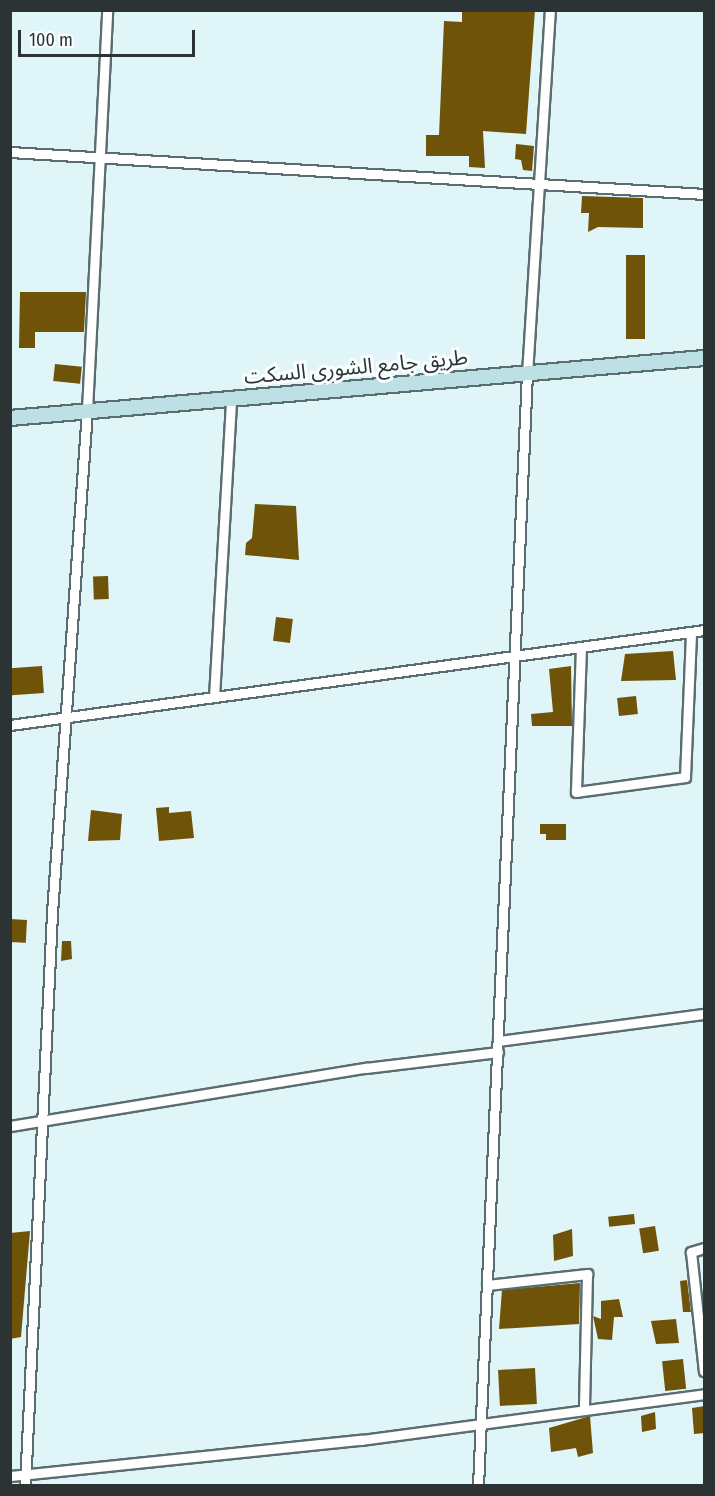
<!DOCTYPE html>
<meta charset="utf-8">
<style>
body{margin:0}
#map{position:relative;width:715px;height:1496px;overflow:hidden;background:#dff5f7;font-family:"Fira Sans Condensed","Noto Sans Arabic",sans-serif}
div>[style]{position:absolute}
.building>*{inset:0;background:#6f5309;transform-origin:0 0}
.roads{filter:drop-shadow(2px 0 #5a6d6f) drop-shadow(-2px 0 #5a6d6f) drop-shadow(0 2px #5a6d6f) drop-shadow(0 -2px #5a6d6f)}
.minor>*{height:9px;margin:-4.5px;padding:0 4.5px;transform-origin:4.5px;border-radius:4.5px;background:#fff}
.secondary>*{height:14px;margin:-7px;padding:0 7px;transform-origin:7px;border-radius:7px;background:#bce0e3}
span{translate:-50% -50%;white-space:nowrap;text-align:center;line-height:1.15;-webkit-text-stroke:6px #fafeff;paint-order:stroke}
.street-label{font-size:21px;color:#2b3334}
.frame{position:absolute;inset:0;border:12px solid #2b3334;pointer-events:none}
.scale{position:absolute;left:18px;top:30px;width:177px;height:27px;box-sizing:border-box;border:3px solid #2b3334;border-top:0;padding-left:8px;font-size:18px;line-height:21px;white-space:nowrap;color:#2b3334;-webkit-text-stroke:4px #fafeff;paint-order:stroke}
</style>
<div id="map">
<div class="building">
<i style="clip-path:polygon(462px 10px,535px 10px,526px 134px,483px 131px,485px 168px,469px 167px,469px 156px,426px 156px,426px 135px,439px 135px,444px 21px,462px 22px)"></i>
<i style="clip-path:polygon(516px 144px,534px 146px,532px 171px,523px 170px,521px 160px,515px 159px)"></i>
<i style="clip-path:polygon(582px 196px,643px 198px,643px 228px,598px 227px,588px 232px,589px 213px,581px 213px)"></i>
<i style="left:626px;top:255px;width:19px;height:84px"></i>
<i style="clip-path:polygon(20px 292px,86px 292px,84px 332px,35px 332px,35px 348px,19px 348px)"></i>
<i style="left:55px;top:364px;width:27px;height:17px;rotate:6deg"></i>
<i style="clip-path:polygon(255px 504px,296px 506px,299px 560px,245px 555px,246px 543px,252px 538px)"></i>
<i style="left:108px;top:576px;width:23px;height:15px;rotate:88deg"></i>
<i style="left:276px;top:617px;width:17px;height:24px;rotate:7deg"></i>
<i style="clip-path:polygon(673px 651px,676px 680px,621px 681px,625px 654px)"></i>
<i style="left:42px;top:666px;width:27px;height:32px;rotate:86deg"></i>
<i style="clip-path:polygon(571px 666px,572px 726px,532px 726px,531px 714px,553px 712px,549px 669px)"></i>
<i style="left:636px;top:696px;width:18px;height:19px;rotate:84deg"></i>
<i style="clip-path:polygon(169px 807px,169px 813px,191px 811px,194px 838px,159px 841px,156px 808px)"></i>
<i style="clip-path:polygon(91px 810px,122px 814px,120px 840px,88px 841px)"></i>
<i style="clip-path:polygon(540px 824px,566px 824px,566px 840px,546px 840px,546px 834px,540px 834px)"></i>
<i style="left:10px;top:919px;width:17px;height:23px;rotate:3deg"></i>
<i style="clip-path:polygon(62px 941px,71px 941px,72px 959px,61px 961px)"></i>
<i style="left:634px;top:1214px;width:10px;height:26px;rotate:84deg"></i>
<i style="left:655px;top:1226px;width:25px;height:16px;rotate:81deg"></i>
<i style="clip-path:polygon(572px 1229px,573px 1256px,554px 1261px,553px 1235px)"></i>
<i style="clip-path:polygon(30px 1231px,21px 1337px,10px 1339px,10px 1233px)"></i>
<i style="clip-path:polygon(687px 1280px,691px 1312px,683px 1312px,680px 1281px)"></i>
<i style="clip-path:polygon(580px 1283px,579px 1324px,499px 1329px,502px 1290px)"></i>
<i style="clip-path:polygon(619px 1299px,623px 1317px,614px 1317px,612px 1340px,598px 1339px,593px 1316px,601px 1319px,601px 1301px)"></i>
<i style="clip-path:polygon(676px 1319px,679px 1343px,656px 1344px,651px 1321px)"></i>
<i style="left:683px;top:1359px;width:30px;height:21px;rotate:84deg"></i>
<i style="left:535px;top:1368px;width:36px;height:37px;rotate:87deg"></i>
<i style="clip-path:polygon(705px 1406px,705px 1433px,694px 1434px,692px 1408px)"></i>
<i style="clip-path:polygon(655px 1412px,656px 1429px,642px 1432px,641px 1416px)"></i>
<i style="clip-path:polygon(590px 1416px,593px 1453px,578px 1457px,576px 1448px,551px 1452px,549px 1428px)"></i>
</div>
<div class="roads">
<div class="minor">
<i style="left:10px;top:152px;width:695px;rotate:3.46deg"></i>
<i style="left:581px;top:647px;width:145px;rotate:92deg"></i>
<i style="left:576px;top:792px;width:110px;rotate:-7.8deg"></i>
<i style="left:685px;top:777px;width:145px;rotate:-87.6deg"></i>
<i style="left:214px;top:697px;width:299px;rotate:-86.7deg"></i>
<i style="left:10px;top:725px;width:700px;rotate:-7.79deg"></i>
<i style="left:498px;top:1041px;width:208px;rotate:-7.5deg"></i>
<i style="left:10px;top:1126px;width:361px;rotate:-9.3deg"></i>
<i style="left:366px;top:1068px;width:133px;rotate:-6.9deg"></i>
<i style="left:704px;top:1248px;width:14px;rotate:163deg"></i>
<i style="left:691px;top:1252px;width:120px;rotate:83.8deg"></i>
<i style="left:487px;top:1285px;width:101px;rotate:-6.3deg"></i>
<i style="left:587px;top:1274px;width:134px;rotate:91.3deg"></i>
<i style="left:10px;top:1476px;width:353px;rotate:-5.9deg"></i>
<i style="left:361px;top:1440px;width:346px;rotate:-7.6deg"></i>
<i style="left:25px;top:1486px;width:574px;rotate:-87.3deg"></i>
<i style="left:52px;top:913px;width:504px;rotate:-86.02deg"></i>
<i style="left:87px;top:410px;width:400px;rotate:-87.1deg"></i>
<i style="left:478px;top:1486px;width:1113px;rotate:-87.48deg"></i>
<i style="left:527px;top:374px;width:365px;rotate:-86.4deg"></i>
</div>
<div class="secondary">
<i style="left:10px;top:418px;width:697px;rotate:-4.94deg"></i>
</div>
</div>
<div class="street-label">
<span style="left:356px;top:367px;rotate:-5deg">طريق جامع الشورى السكت</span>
</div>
<div class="frame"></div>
<div class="scale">100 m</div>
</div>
